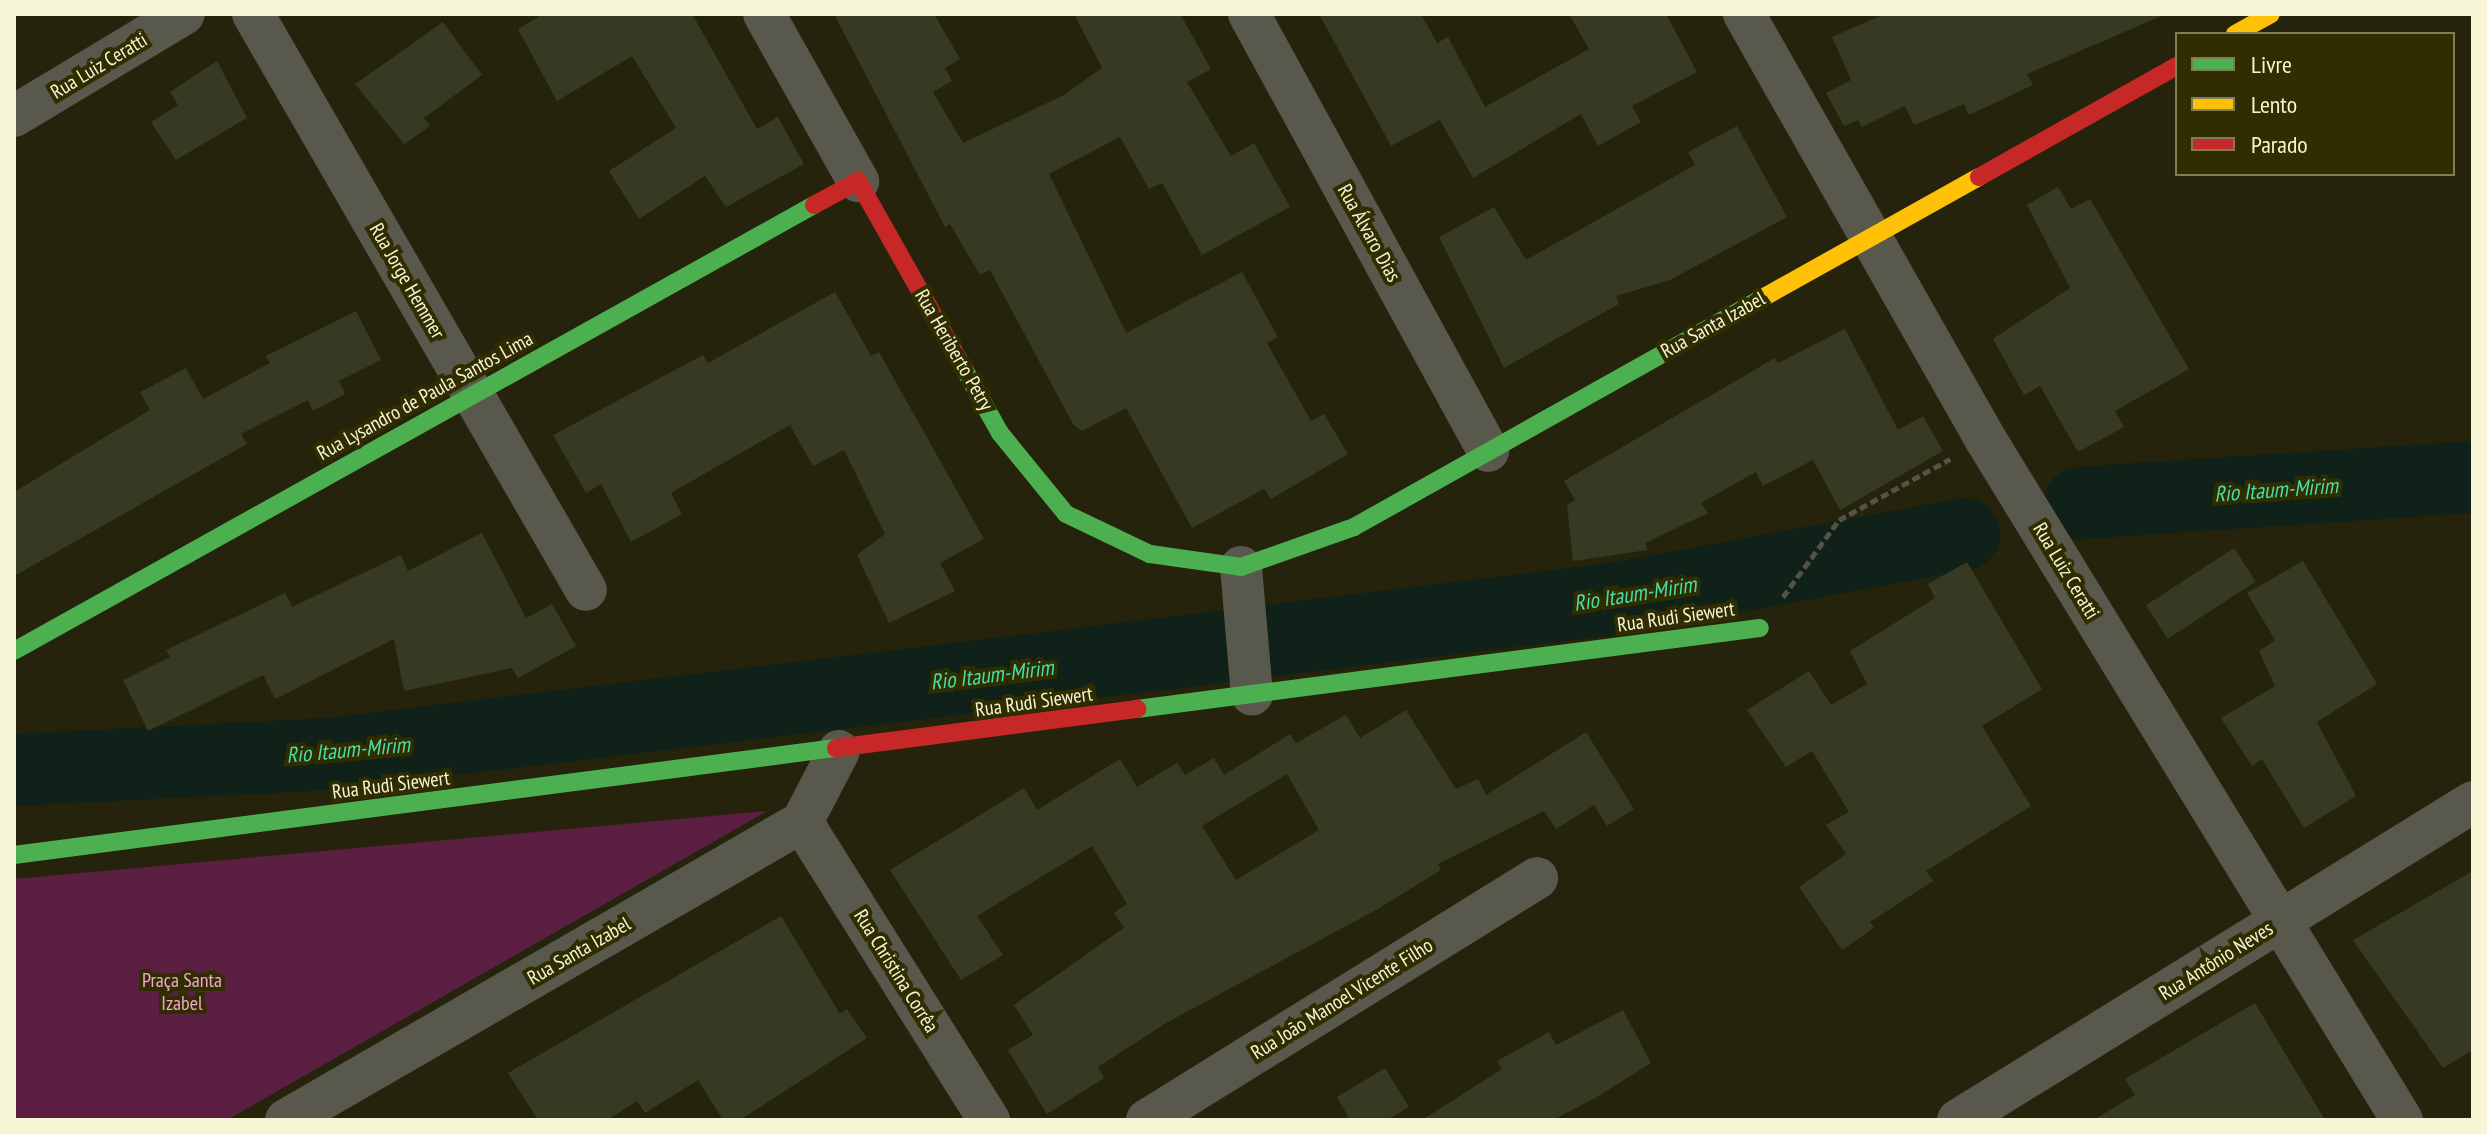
<!DOCTYPE html>
<meta charset="utf-8">
<style>
body{margin:0}
#map{position:relative;width:2487px;height:1134px;overflow:hidden;background:#25230b;font-family:"PT Sans Narrow",sans-serif}
div>[style]{position:absolute}
.green>*{inset:0;background:#5b2041}
.river>*{height:72px;margin:-36px;padding:0 36px;transform-origin:36px;border-radius:36px;background:#0f2118}
.building>*{inset:0;background:#373a22;transform-origin:0 0}
.path>*{height:5px;margin-top:-2.5px;transform-origin:0;background:repeating-linear-gradient(90deg,#545346 0 8px,transparent 0 12px)}
.street>*{height:42px;margin:-21px;padding:0 21px;transform-origin:21px;border-radius:21px;background:#58584c}
.fast>*{height:18px;margin:-9px;padding:0 9px;transform-origin:9px;border-radius:9px;background:#4caf50}
.slow>*{height:18px;margin:-9px;padding:0 9px;transform-origin:9px;border-radius:9px;background:#ffc107}
.jam>*{height:18px;margin:-9px;padding:0 9px;transform-origin:9px;border-radius:9px;background:#c62828}
span{translate:-50% -50%;white-space:nowrap;text-align:center;line-height:1.15;-webkit-text-stroke:8px #302d00;paint-order:stroke}
.street-label{font-size:20px;color:#f6f5d6}
.park-label{font-size:20px;color:#f4a4d0}
.water-label{font-size:22px;color:#47ddaa;font-style:italic}
.frame{position:absolute;inset:0;border:16px solid #f6f5d6;pointer-events:none}
.legend{position:absolute;left:2175px;top:32px;width:280px;height:144px;box-sizing:border-box;background:#302d00;border:2px solid #7f7d56;margin:0;padding:10px 14px;list-style:none;font-size:24px;color:#f6f5d6}
.legend li{display:flex;align-items:center;gap:16px;height:40px}
.legend b{width:40px;border:2px solid #7f7d56}
</style>
<div id="map">
<div class="green">
<i style="clip-path:polygon(767px 811px,227px 1120px,14px 1120px,14px 879px)"></i>
</div>
<div class="river">
<i style="left:2080px;top:503px;width:394px;rotate:-3.8deg"></i>
<i style="left:14px;top:770px;width:315px;rotate:-2.9deg"></i>
<i style="left:329px;top:754px;width:665px;rotate:-6.83deg"></i>
<i style="left:989px;top:675px;width:636px;rotate:-6.96deg"></i>
<i style="left:1620px;top:598px;width:350px;rotate:-10.5deg"></i>
</div>
<div class="building">
<i style="clip-path:polygon(543px 14px,692px 14px,757px 129px,778px 117px,804px 164px,726px 207px,705px 176px,639px 219px,609px 171px,676px 128px,632px 56px,557px 101px,518px 29px)"></i>
<i style="clip-path:polygon(834px 14px,934px 14px,960px 59px,945px 68px,952px 81px,933px 92px,963px 143px,1064px 95px,1102px 68px,1074px 14px,1180px 14px,1211px 69px,1187px 82px,1231px 156px,1254px 143px,1290px 207px,1202px 255px,1162px 183px,1149px 189px,1120px 137px,1049px 174px,1126px 333px,1242px 272px,1278px 337px,1267px 343px,1311px 421px,1324px 414px,1348px 454px,1271px 499px,1264px 489px,1192px 528px,1126px 408px,1082px 431px,1073px 424px,990px 270px,980px 275px,950px 224px,945px 227px)"></i>
<i style="clip-path:polygon(1319px 14px,1421px 14px,1437px 43px,1448px 37px,1485px 107px,1589px 49px,1569px 14px,1666px 14px,1697px 72px,1632px 106px,1641px 122px,1598px 146px,1581px 114px,1473px 178px,1440px 120px,1391px 146px)"></i>
<i style="clip-path:polygon(1885px 14px,2166px 14px,2027px 74px,2033px 85px,1969px 115px,1964px 104px,1914px 125px,1905px 106px,1862px 127px,1858px 120px,1844px 126px,1826px 93px,1851px 80px,1832px 37px)"></i>
<i style="clip-path:polygon(443px 22px,482px 75px,424px 118px,430px 126px,404px 144px,355px 84px)"></i>
<i style="clip-path:polygon(217px 61px,247px 118px,176px 160px,151px 122px,178px 105px,170px 92px)"></i>
<i style="clip-path:polygon(1737px 126px,1787px 217px,1670px 280px,1616px 296px,1619px 304px,1504px 368px,1439px 237px,1494px 207px,1526px 260px,1695px 165px,1688px 152px)"></i>
<i style="clip-path:polygon(2058px 187px,2071px 209px,2090px 199px,2189px 369px,2115px 411px,2124px 427px,2078px 452px,2040px 386px,2024px 395px,1993px 339px,2070px 288px,2027px 205px)"></i>
<i style="clip-path:polygon(835px 292px,871px 356px,879px 352px,984px 539px,940px 563px,955px 591px,889px 623px,857px 555px,885px 534px,844px 450px,813px 466px,790px 425px,671px 493px,682px 514px,631px 542px,601px 484px,586px 493px,553px 435px,703px 355px,708px 363px)"></i>
<i style="clip-path:polygon(356px 311px,381px 360px,339px 381px,345px 394px,313px 411px,308px 400px,241px 434px,247px 444px,14px 576px,14px 492px,150px 410px,140px 392px,186px 368px,203px 399px,270px 363px,266px 356px)"></i>
<i style="clip-path:polygon(1845px 329px,1898px 430px,1923px 416px,1943px 451px,1840px 510px,1813px 460px,1763px 486px,1756px 472px,1701px 503px,1708px 513px,1645px 543px,1648px 550px,1573px 561px,1567px 505px,1575px 500px,1564px 481px,1775px 358px,1778px 363px)"></i>
<i style="clip-path:polygon(482px 533px,526px 618px,552px 604px,576px 646px,518px 678px,512px 668px,404px 691px,394px 639px,275px 699px,263px 675px,148px 731px,123px 680px,170px 657px,166px 650px,285px 593px,292px 607px,401px 555px,408px 571px)"></i>
<i style="left:2234px;top:548px;width:40px;height:105px;rotate:57deg"></i>
<i style="clip-path:polygon(2303px 561px,2377px 684px,2317px 722px,2356px 796px,2304px 828px,2262px 759px,2252px 766px,2221px 718px,2275px 686px,2259px 651px,2275px 640px,2247px 593px)"></i>
<i style="clip-path:polygon(1967px 562px,2042px 689px,1982px 726px,2031px 806px,1926px 871px,1933px 881px,1870px 922px,1874px 928px,1842px 950px,1799px 887px,1846px 854px,1826px 825px,1849px 812px,1812px 751px,1786px 767px,1747px 710px,1809px 671px,1831px 705px,1867px 684px,1850px 651px,1935px 598px,1928px 584px)"></i>
<i style="clip-path:polygon(evenodd,1406px 710px,1456px 789px,1478px 779px,1486px 795px,1586px 732px,1634px 809px,1607px 826px,1594px 805px,1556px 829px,1544px 811px,1438px 864px,1441px 870px,1376px 910px,1166px 1023px,1098px 1067px,1104px 1078px,1047px 1114px,1008px 1050px,1033px 1035px,1014px 1005px,1124px 928px,1114px 913px,1127px 904px,1092px 846px,977px 916px,1003px 955px,961px 980px,890px 870px,1024px 788px,1037px 810px,1120px 759px,1137px 787px,1177px 763px,1185px 775px,1214px 758px,1224px 775px,1290px 734px,1296px 743px,1346px 715px,1360px 738px,1406px 710px,1287px 774px,1319px 830px,1236px 880px,1202px 826px,1287px 774px)"></i>
<i style="clip-path:polygon(2473px 871px,2473px 1050px,2443px 1068px,2353px 940px)"></i>
<i style="clip-path:polygon(781px 916px,840px 1014px,847px 1009px,867px 1038px,740px 1120px,723px 1120px,698px 1080px,645px 1113px,637px 1101px,607px 1120px,538px 1120px,508px 1073px)"></i>
<i style="clip-path:polygon(2255px 1003px,2325px 1120px,2093px 1120px,2135px 1095px,2125px 1079px)"></i>
<i style="clip-path:polygon(1623px 1010px,1651px 1063px,1597px 1097px,1553px 1120px,1422px 1120px,1502px 1069px,1497px 1061px,1549px 1032px,1556px 1045px)"></i>
<i style="clip-path:polygon(1385px 1068px,1409px 1107px,1387px 1120px,1350px 1120px,1337px 1097px)"></i>
</div>
<div class="path">
<i style="left:1783px;top:597px;width:95px;rotate:-54deg"></i>
<i style="left:1839px;top:520px;width:127px;rotate:-28.8deg"></i>
</div>
<div class="street">
<i style="left:253px;top:14px;width:665px;rotate:59.97deg"></i>
<i style="left:764px;top:14px;width:192px;rotate:60.6deg"></i>
<i style="left:1249px;top:14px;width:498px;rotate:61.3deg"></i>
<i style="left:1744px;top:14px;width:490px;rotate:60.4deg"></i>
<i style="left:1986px;top:440px;width:797px;rotate:58.54deg"></i>
<i style="left:14px;top:116px;width:198px;rotate:-31deg"></i>
<i style="left:1241px;top:567px;width:128px;rotate:85.1deg"></i>
<i style="left:802px;top:822px;width:352px;rotate:57.9deg"></i>
<i style="left:286px;top:1120px;width:596px;rotate:-30.01deg"></i>
<i style="left:802px;top:822px;width:80px;rotate:-62.5deg"></i>
<i style="left:1147px;top:1120px;width:459px;rotate:-31.8deg"></i>
<i style="left:1958px;top:1120px;width:605px;rotate:-31.69deg"></i>
</div>
<div class="fast">
<i style="left:964px;top:369px;width:73px;rotate:60.6deg"></i>
<i style="left:1000px;top:433px;width:104px;rotate:50.8deg"></i>
<i style="left:1066px;top:514px;width:93px;rotate:25.5deg"></i>
<i style="left:1150px;top:554px;width:92px;rotate:8.1deg"></i>
<i style="left:1241px;top:567px;width:120px;rotate:-19.5deg"></i>
<i style="left:1354px;top:527px;width:472px;rotate:-29.3deg"></i>
<i style="left:14px;top:651px;width:916px;rotate:-29.14deg"></i>
<i style="left:1137px;top:709px;width:628px;rotate:-7.41deg"></i>
<i style="left:14px;top:855px;width:829px;rotate:-7.42deg"></i>
</div>
<div class="slow">
<i style="left:2235px;top:34px;width:41px;rotate:-29.1deg"></i>
<i style="left:1766px;top:296px;width:244px;rotate:-29.2deg"></i>
</div>
<div class="jam">
<i style="left:1979px;top:177px;width:227px;rotate:-29.3deg"></i>
<i style="left:814px;top:205px;width:50px;rotate:-28.6deg"></i>
<i style="left:858px;top:181px;width:216px;rotate:60.6deg"></i>
<i style="left:836px;top:748px;width:304px;rotate:-7.4deg"></i>
</div>
<div class="street-label">
<span style="left:99px;top:66px;rotate:-31deg">Rua Luiz Ceratti</span>
<span style="left:1369px;top:233px;rotate:61deg">Rua Álvaro Dias</span>
<span style="left:407px;top:281px;rotate:60deg">Rua Jorge Hemmer</span>
<span style="left:1713px;top:325px;rotate:-29deg">Rua Santa Izabel</span>
<span style="left:954px;top:350px;rotate:60deg">Rua Heriberto Petry</span>
<span style="left:425px;top:396px;rotate:-29deg">Rua Lysandro de Paula Santos Lima</span>
<span style="left:2066px;top:571px;rotate:59deg">Rua Luiz Ceratti</span>
<span style="left:1676px;top:617px;rotate:-8deg">Rua Rudi Siewert</span>
<span style="left:1034px;top:702px;rotate:-8deg">Rua Rudi Siewert</span>
<span style="left:391px;top:785px;rotate:-7deg">Rua Rudi Siewert</span>
<span style="left:579px;top:951px;rotate:-30deg">Rua Santa Izabel</span>
<span style="left:2216px;top:961px;rotate:-32deg">Rua Antônio Neves</span>
<span style="left:896px;top:971px;rotate:58deg">Rua Christina Corrêa</span>
<span style="left:1342px;top:999px;rotate:-32deg">Rua João Manoel Vicente Filho</span>
</div>
<div class="park-label">
<span style="left:182px;top:992px">Praça Santa<br>Izabel</span>
</div>
<div class="water-label">
<span style="left:2276px;top:490px;rotate:-4deg">Rio Itaum-Mirim</span>
<span style="left:1635px;top:594px;rotate:-9deg">Rio Itaum-Mirim</span>
<span style="left:992px;top:675px;rotate:-7deg">Rio Itaum-Mirim</span>
<span style="left:348px;top:750px;rotate:-5deg">Rio Itaum-Mirim</span>
</div>
<div class="frame"></div>
<ul class="legend">
<li><b style="height:10px;background:#4caf50"></b>Livre</li>
<li><b style="height:10px;background:#ffc107"></b>Lento</li>
<li><b style="height:10px;background:#c62828"></b>Parado</li>
</ul>
</div>
